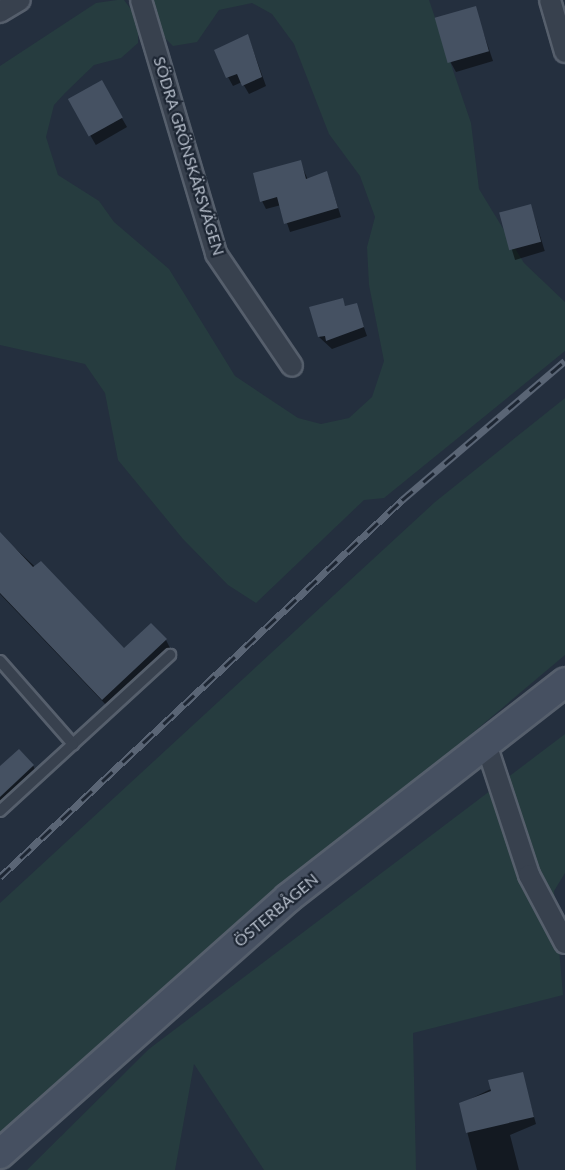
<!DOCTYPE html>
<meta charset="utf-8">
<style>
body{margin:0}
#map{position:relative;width:565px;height:1170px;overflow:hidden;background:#242f3e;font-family:Lato,sans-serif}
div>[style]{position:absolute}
.green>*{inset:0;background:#263c3f}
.shadow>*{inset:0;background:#0007;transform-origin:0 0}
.building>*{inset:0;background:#455162;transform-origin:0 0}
.roads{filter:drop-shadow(2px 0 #565f6c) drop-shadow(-2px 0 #565f6c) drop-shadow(0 2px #565f6c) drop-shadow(0 -2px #565f6c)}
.service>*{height:10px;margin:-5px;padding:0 5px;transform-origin:5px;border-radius:5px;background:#38414e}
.minor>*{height:20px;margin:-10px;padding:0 10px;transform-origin:10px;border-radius:10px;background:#38414e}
.secondary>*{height:28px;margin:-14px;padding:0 14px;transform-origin:14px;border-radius:14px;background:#465061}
.rail>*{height:7px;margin-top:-3.5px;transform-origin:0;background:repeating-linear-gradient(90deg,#1d2633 0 14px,#5a6575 0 28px);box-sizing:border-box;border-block:2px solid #5a6575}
span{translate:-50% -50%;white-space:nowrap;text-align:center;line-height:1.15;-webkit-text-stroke:4.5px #1d2633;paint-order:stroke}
.street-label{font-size:16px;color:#b4bcc9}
</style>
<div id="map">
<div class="green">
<i style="clip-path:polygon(117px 0,124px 0,138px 19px,138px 43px,121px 58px,94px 65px,65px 93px,54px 105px,46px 137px,58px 175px,99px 201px,114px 222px,169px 269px,235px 376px,298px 418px,321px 424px,349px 418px,372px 397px,384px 361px,369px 285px,367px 247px,375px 217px,360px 176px,329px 134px,294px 44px,272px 14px,252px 3px,219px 10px,197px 42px,173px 46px,157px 30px,150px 0,429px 0,471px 123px,479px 189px,524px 263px,565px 302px,565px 351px,384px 498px,364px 500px,256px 603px,228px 585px,183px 539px,118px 460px,105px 393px,85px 364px,0 345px,0 66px,96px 3px)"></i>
<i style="clip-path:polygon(565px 398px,565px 655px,0 1132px,0 903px,435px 502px)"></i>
<i style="clip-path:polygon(565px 734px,565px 873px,554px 891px,563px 995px,413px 1033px,416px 1170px,264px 1170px,194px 1064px,175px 1170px,27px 1170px,149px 1049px)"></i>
</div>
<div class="shadow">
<i style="clip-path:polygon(475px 8px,493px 61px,456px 72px,451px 63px)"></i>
<i style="clip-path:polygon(248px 36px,266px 86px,249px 94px,242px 82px,233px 86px,228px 77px)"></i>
<i style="left:101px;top:82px;width:52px;height:36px;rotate:60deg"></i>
<i style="clip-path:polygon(300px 162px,308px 180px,327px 173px,341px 217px,290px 232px,281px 205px,266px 209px,262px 201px)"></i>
<i style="left:531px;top:206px;width:47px;height:31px;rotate:73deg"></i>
<i style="clip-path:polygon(342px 300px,346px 308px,356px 305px,367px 336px,332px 349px,319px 337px)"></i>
<i style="clip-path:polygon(0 534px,124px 650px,166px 640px,170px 648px,108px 707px,0 594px)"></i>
<i style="clip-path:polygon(33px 765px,35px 770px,0 803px,0 768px)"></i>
<i style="clip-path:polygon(522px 1074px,536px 1124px,510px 1135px,519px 1170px,477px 1170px,460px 1104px)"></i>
</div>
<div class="building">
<i style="left:476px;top:6px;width:47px;height:43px;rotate:74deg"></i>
<i style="clip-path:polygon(248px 34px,262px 77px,242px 86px,237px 74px,226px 78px,214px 50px)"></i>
<i style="left:102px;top:80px;width:43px;height:39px;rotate:61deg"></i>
<i style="clip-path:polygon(301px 160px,306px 179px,327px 171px,338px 208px,284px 224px,277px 197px,260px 202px,253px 173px)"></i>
<i style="left:531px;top:204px;width:39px;height:33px;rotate:75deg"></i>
<i style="clip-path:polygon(343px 298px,345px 306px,357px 303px,364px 327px,326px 341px,325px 336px,318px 337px,309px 307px)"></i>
<i style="clip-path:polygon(0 532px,33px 567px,41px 561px,124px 648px,151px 623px,167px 639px,102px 700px,0 593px)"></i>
<i style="clip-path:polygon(19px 749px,34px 765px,0 797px,0 766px)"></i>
<i style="clip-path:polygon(523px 1072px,534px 1117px,466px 1133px,459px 1103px,491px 1091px,488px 1080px)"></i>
</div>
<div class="roads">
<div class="service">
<i style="left:0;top:661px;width:111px;rotate:48.7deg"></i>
<i style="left:73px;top:744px;width:132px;rotate:-42.5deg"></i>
<i style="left:0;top:811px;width:99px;rotate:-42.5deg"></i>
</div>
<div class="minor">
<i style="left:141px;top:0;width:265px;rotate:73.5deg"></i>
<i style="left:216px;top:254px;width:135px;rotate:55.8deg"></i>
<i style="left:550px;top:0;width:54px;rotate:73.9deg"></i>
<i style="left:0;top:12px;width:23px;rotate:-31deg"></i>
<i style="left:486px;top:744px;width:138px;rotate:71.8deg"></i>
<i style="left:529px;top:875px;width:77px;rotate:62.1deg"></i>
</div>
<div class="secondary">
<i style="left:0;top:1154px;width:385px;rotate:-41.6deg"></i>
<i style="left:288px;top:898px;width:351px;rotate:-37.9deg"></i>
</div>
</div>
<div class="rail">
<i style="left:0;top:877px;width:551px;rotate:-43.16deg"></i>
<i style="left:402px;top:500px;width:214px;rotate:-40.5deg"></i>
</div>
<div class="street-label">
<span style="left:189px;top:156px;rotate:73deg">SÖDRA GRÖNSKÄRSVÄGEN</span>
<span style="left:276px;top:910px;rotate:-40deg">ÖSTERBÅGEN</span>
</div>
</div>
